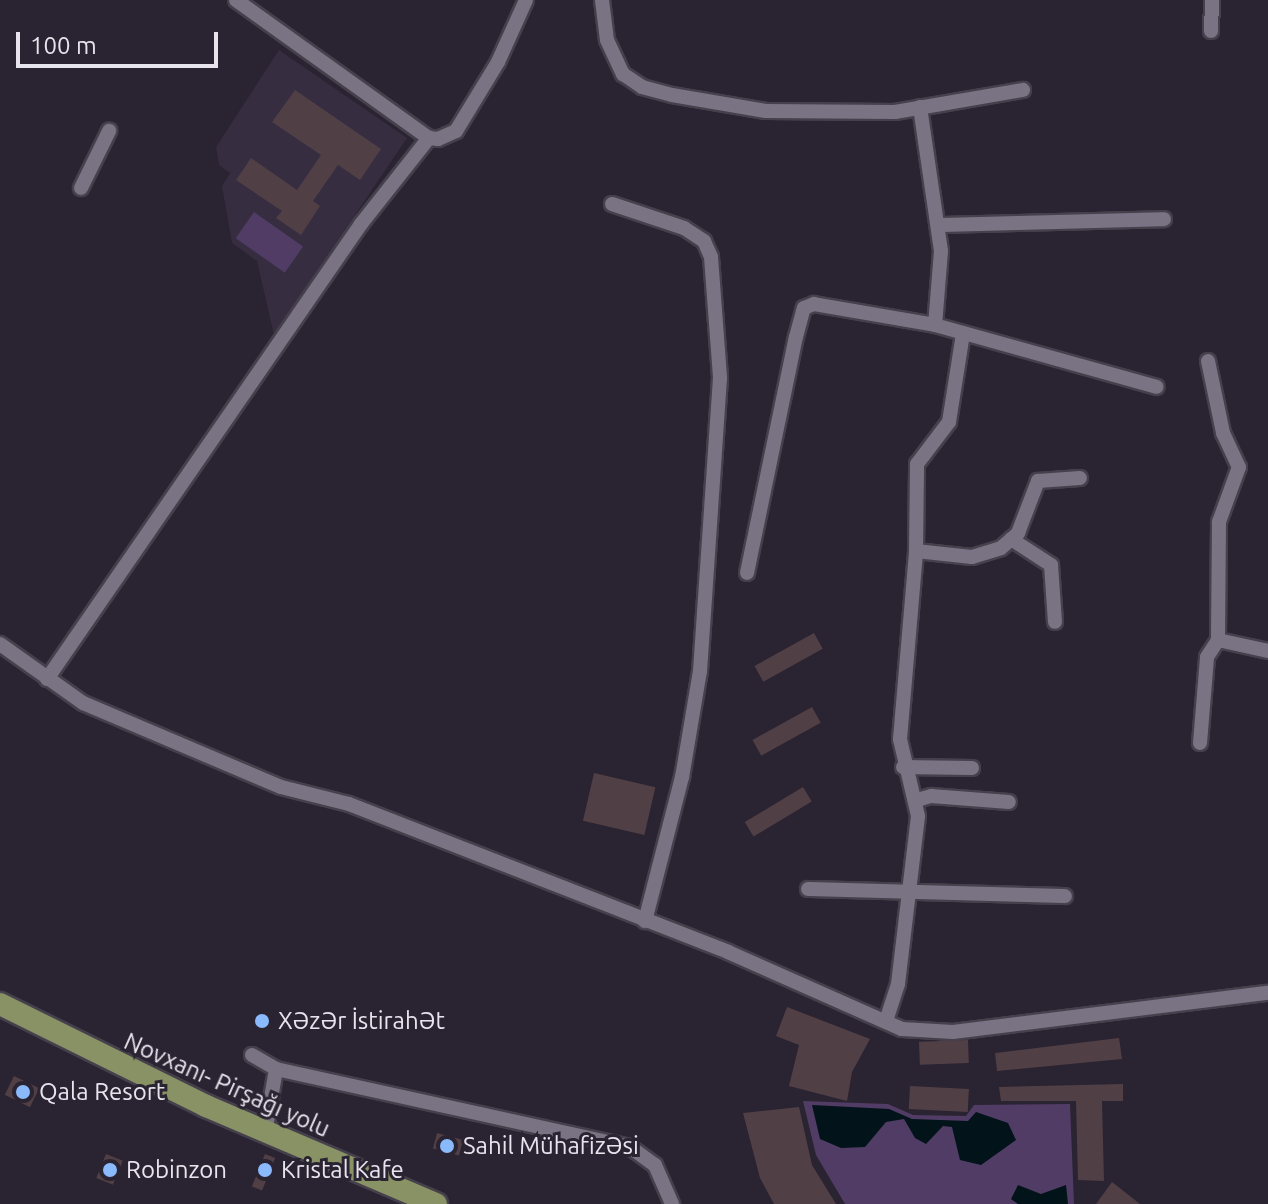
<!DOCTYPE html>
<meta charset="utf-8">
<style>
body{margin:0}
#map{position:relative;width:1268px;height:1204px;overflow:hidden;background:#2a2331;font-family:Ubuntu,sans-serif}
div>[style]{position:absolute}
.built>*{inset:0;background:#362d40}
.green>*{inset:0;background:#503c64;transform-origin:0 0}
.water>*{inset:0;background:#02131a}
.building>*{inset:0;background:#513f46;transform-origin:0 0}
.roads{filter:drop-shadow(2px 0 #45404c) drop-shadow(-2px 0 #45404c) drop-shadow(0 2px #45404c) drop-shadow(0 -2px #45404c)}
.street>*{height:14px;margin:-7px;padding:0 7px;transform-origin:7px;border-radius:7px;background:#7a7383}
.primary>*{height:22px;margin:-11px;padding:0 11px;transform-origin:11px;border-radius:11px;background:#889264}
.dots>*{width:22px;height:22px;translate:-50% -50%;box-sizing:border-box;border:4px solid #2a2331;border-radius:50%}
span{translate:-50% -50%;white-space:nowrap;text-align:center;line-height:1.15;-webkit-text-stroke:6px #2a2331;paint-order:stroke}
.poi-label{font-size:24px;color:#e8e4ed}
.left{translate:0 -50%;text-align:left}
.street-label{font-size:24px;color:#e8e4ed}
.scale{position:absolute;left:16px;top:32px;width:202px;height:36px;box-sizing:border-box;border:4px solid #e8e4ed;border-top:0;padding-left:10px;font-size:24px;line-height:28px;white-space:nowrap;color:#e8e4ed;-webkit-text-stroke:6px #2a2331;paint-order:stroke}
</style>
<div id="map">
<div class="built">
<i style="clip-path:polygon(279px 50px,407px 138px,274px 335px,257px 261px,232px 243px,222px 186px,230px 173px,219px 165px,216px 147px)"></i>
</div>
<div class="green">
<i style="left:254px;top:212px;width:60px;height:32px;rotate:35deg"></i>
<i style="clip-path:polygon(803px 1101px,888px 1104px,913px 1115px,966px 1116px,974px 1105px,1070px 1104px,1074px 1204px,845px 1204px,816px 1155px)"></i>
</div>
<div class="water">
<i style="clip-path:polygon(812px 1105px,889px 1109px,912px 1119px,968px 1121px,976px 1112px,1008px 1123px,1016px 1140px,981px 1165px,960px 1160px,952px 1127px,943px 1126px,926px 1144px,915px 1138px,904px 1119px,886px 1122px,865px 1147px,841px 1148px,820px 1139px)"></i>
<i style="clip-path:polygon(1018px 1185px,1041px 1194px,1066px 1185px,1068px 1204px,1018px 1204px,1011px 1199px)"></i>
</div>
<div class="building">
<i style="clip-path:polygon(295px 90px,381px 149px,360px 180px,338px 165px,313px 201px,320px 206px,301px 235px,276px 218px,282px 211px,236px 180px,251px 158px,297px 190px,321px 155px,272px 122px)"></i>
<i style="left:814px;top:633px;width:18px;height:68px;rotate:61deg"></i>
<i style="left:812px;top:707px;width:18px;height:68px;rotate:61deg"></i>
<i style="left:594px;top:773px;width:63px;height:49px;rotate:13deg"></i>
<i style="left:803px;top:787px;width:17px;height:68px;rotate:59deg"></i>
<i style="clip-path:polygon(787px 1007px,870px 1039px,852px 1072px,847px 1101px,789px 1086px,799px 1045px,776px 1036px)"></i>
<i style="clip-path:polygon(1119px 1038px,1122px 1059px,997px 1071px,995px 1053px)"></i>
<i style="left:968px;top:1040px;width:23px;height:49px;rotate:88deg"></i>
<i style="left:14px;top:1076px;width:28px;height:21px;rotate:26deg"></i>
<i style="clip-path:polygon(1123px 1084px,1123px 1101px,1102px 1101px,1104px 1181px,1078px 1180px,1076px 1101px,1001px 1101px,999px 1087px)"></i>
<i style="left:910px;top:1086px;width:59px;height:23px;rotate:3deg"></i>
<i style="clip-path:polygon(799px 1107px,812px 1165px,836px 1204px,774px 1204px,760px 1178px,743px 1113px)"></i>
<i style="left:437px;top:1133px;width:27px;height:16px;rotate:15deg"></i>
<i style="left:106px;top:1154px;width:18px;height:26px;rotate:22deg"></i>
<i style="left:265px;top:1154px;width:11px;height:35px;rotate:22deg"></i>
<i style="clip-path:polygon(1112px 1182px,1140px 1204px,1096px 1204px)"></i>
</div>
<div class="roads">
<div class="street">
<i style="left:236px;top:0;width:237px;rotate:35.6deg"></i>
<i style="left:429px;top:138px;width:9px;rotate:6deg"></i>
<i style="left:438px;top:139px;width:20px;rotate:-24deg"></i>
<i style="left:456px;top:131px;width:81px;rotate:-58.7deg"></i>
<i style="left:498px;top:62px;width:68px;rotate:-65.7deg"></i>
<i style="left:602px;top:0;width:40px;rotate:82.9deg"></i>
<i style="left:607px;top:40px;width:38px;rotate:65deg"></i>
<i style="left:623px;top:74px;width:23px;rotate:34deg"></i>
<i style="left:642px;top:87px;width:31px;rotate:15deg"></i>
<i style="left:672px;top:95px;width:95px;rotate:9.7deg"></i>
<i style="left:766px;top:111px;width:129px;rotate:0.4deg"></i>
<i style="left:895px;top:112px;width:130px;rotate:-9.8deg"></i>
<i style="left:1211px;top:31px;width:31px;rotate:-88deg"></i>
<i style="left:920px;top:107px;width:146px;rotate:81.7deg"></i>
<i style="left:941px;top:251px;width:74px;rotate:94.6deg"></i>
<i style="left:81px;top:188px;width:64px;rotate:-63.8deg"></i>
<i style="left:612px;top:204px;width:76px;rotate:18.4deg"></i>
<i style="left:684px;top:228px;width:24px;rotate:33deg"></i>
<i style="left:704px;top:241px;width:17px;rotate:66deg"></i>
<i style="left:711px;top:257px;width:121px;rotate:85.7deg"></i>
<i style="left:720px;top:378px;width:294px;rotate:93.9deg"></i>
<i style="left:700px;top:671px;width:108px;rotate:99.6deg"></i>
<i style="left:682px;top:777px;width:149px;rotate:104.4deg"></i>
<i style="left:939px;top:225px;width:225px;rotate:-1.5deg"></i>
<i style="left:1208px;top:361px;width:74px;rotate:78.2deg"></i>
<i style="left:1223px;top:433px;width:38px;rotate:65deg"></i>
<i style="left:1239px;top:467px;width:59px;rotate:110deg"></i>
<i style="left:1219px;top:522px;width:118px;rotate:90.5deg"></i>
<i style="left:1218px;top:640px;width:51px;rotate:12.4deg"></i>
<i style="left:1011px;top:539px;width:48px;rotate:33deg"></i>
<i style="left:1051px;top:565px;width:57px;rotate:86deg"></i>
<i style="left:916px;top:551px;width:56px;rotate:6.1deg"></i>
<i style="left:972px;top:557px;width:30px;rotate:-17deg"></i>
<i style="left:1001px;top:548px;width:23px;rotate:-41deg"></i>
<i style="left:1018px;top:533px;width:56px;rotate:-69deg"></i>
<i style="left:1038px;top:481px;width:42px;rotate:-4.1deg"></i>
<i style="left:747px;top:573px;width:241px;rotate:-78.3deg"></i>
<i style="left:796px;top:337px;width:30px;rotate:-75deg"></i>
<i style="left:804px;top:308px;width:11px;rotate:-22deg"></i>
<i style="left:814px;top:304px;width:123px;rotate:9.8deg"></i>
<i style="left:935px;top:325px;width:230px;rotate:15.6deg"></i>
<i style="left:0;top:644px;width:102px;rotate:35.4deg"></i>
<i style="left:83px;top:703px;width:215px;rotate:23deg"></i>
<i style="left:281px;top:787px;width:70px;rotate:14deg"></i>
<i style="left:349px;top:804px;width:407px;rotate:21.3deg"></i>
<i style="left:728px;top:952px;width:190px;rotate:23.9deg"></i>
<i style="left:902px;top:1029px;width:51px;rotate:3.4deg"></i>
<i style="left:953px;top:1032px;width:317px;rotate:-7.1deg"></i>
<i style="left:47px;top:679px;width:553px;rotate:-55.39deg"></i>
<i style="left:361px;top:224px;width:110px;rotate:-51.7deg"></i>
<i style="left:1200px;top:743px;width:86px;rotate:-85.3deg"></i>
<i style="left:1207px;top:657px;width:20px;rotate:-57deg"></i>
<i style="left:903px;top:767px;width:69px;rotate:0.8deg"></i>
<i style="left:917px;top:800px;width:15px;rotate:-16deg"></i>
<i style="left:931px;top:796px;width:78px;rotate:4.4deg"></i>
<i style="left:808px;top:889px;width:257px;rotate:1.6deg"></i>
<i style="left:886px;top:1021px;width:39px;rotate:-72deg"></i>
<i style="left:898px;top:984px;width:169px;rotate:-83.2deg"></i>
<i style="left:918px;top:816px;width:79px;rotate:-103.2deg"></i>
<i style="left:900px;top:739px;width:189px;rotate:-85.1deg"></i>
<i style="left:916px;top:551px;width:87px;rotate:-89.3deg"></i>
<i style="left:917px;top:464px;width:53px;rotate:-52.7deg"></i>
<i style="left:949px;top:422px;width:89px;rotate:-81deg"></i>
<i style="left:252px;top:1055px;width:28px;rotate:30deg"></i>
<i style="left:276px;top:1069px;width:362px;rotate:12.4deg"></i>
<i style="left:630px;top:1147px;width:31px;rotate:36deg"></i>
<i style="left:655px;top:1165px;width:43px;rotate:66.4deg"></i>
<i style="left:265px;top:1133px;width:65px;rotate:-80.2deg"></i>
</div>
<div class="primary">
<i style="left:0;top:1004px;width:230px;rotate:26.3deg"></i>
<i style="left:206px;top:1106px;width:250px;rotate:23.1deg"></i>
</div>
</div>
<div class="dots">
<i style="left:262px;top:1021px;background:#8abafc"></i>
<i style="left:23px;top:1092px;background:#8abafc"></i>
<i style="left:447px;top:1146px;background:#8abafc"></i>
<i style="left:110px;top:1170px;background:#8abafc"></i>
<i style="left:265px;top:1170px;background:#8abafc"></i>
</div>
<div class="poi-label">
<span class="left" style="left:278px;top:1021px">Xəzər İstirahət</span>
<span class="left" style="left:39px;top:1092px">Qala Resort</span>
<span class="left" style="left:463px;top:1146px">Sahil Mühafizəsi</span>
<span class="left" style="left:126px;top:1170px">Robinzon</span>
<span class="left" style="left:281px;top:1170px">Kristal Kafe</span>
</div>
<div class="street-label">
<span style="left:227px;top:1085px;rotate:24deg">Novxanı- Pirşağı yolu</span>
</div>
<div class="scale">100 m</div>
</div>
